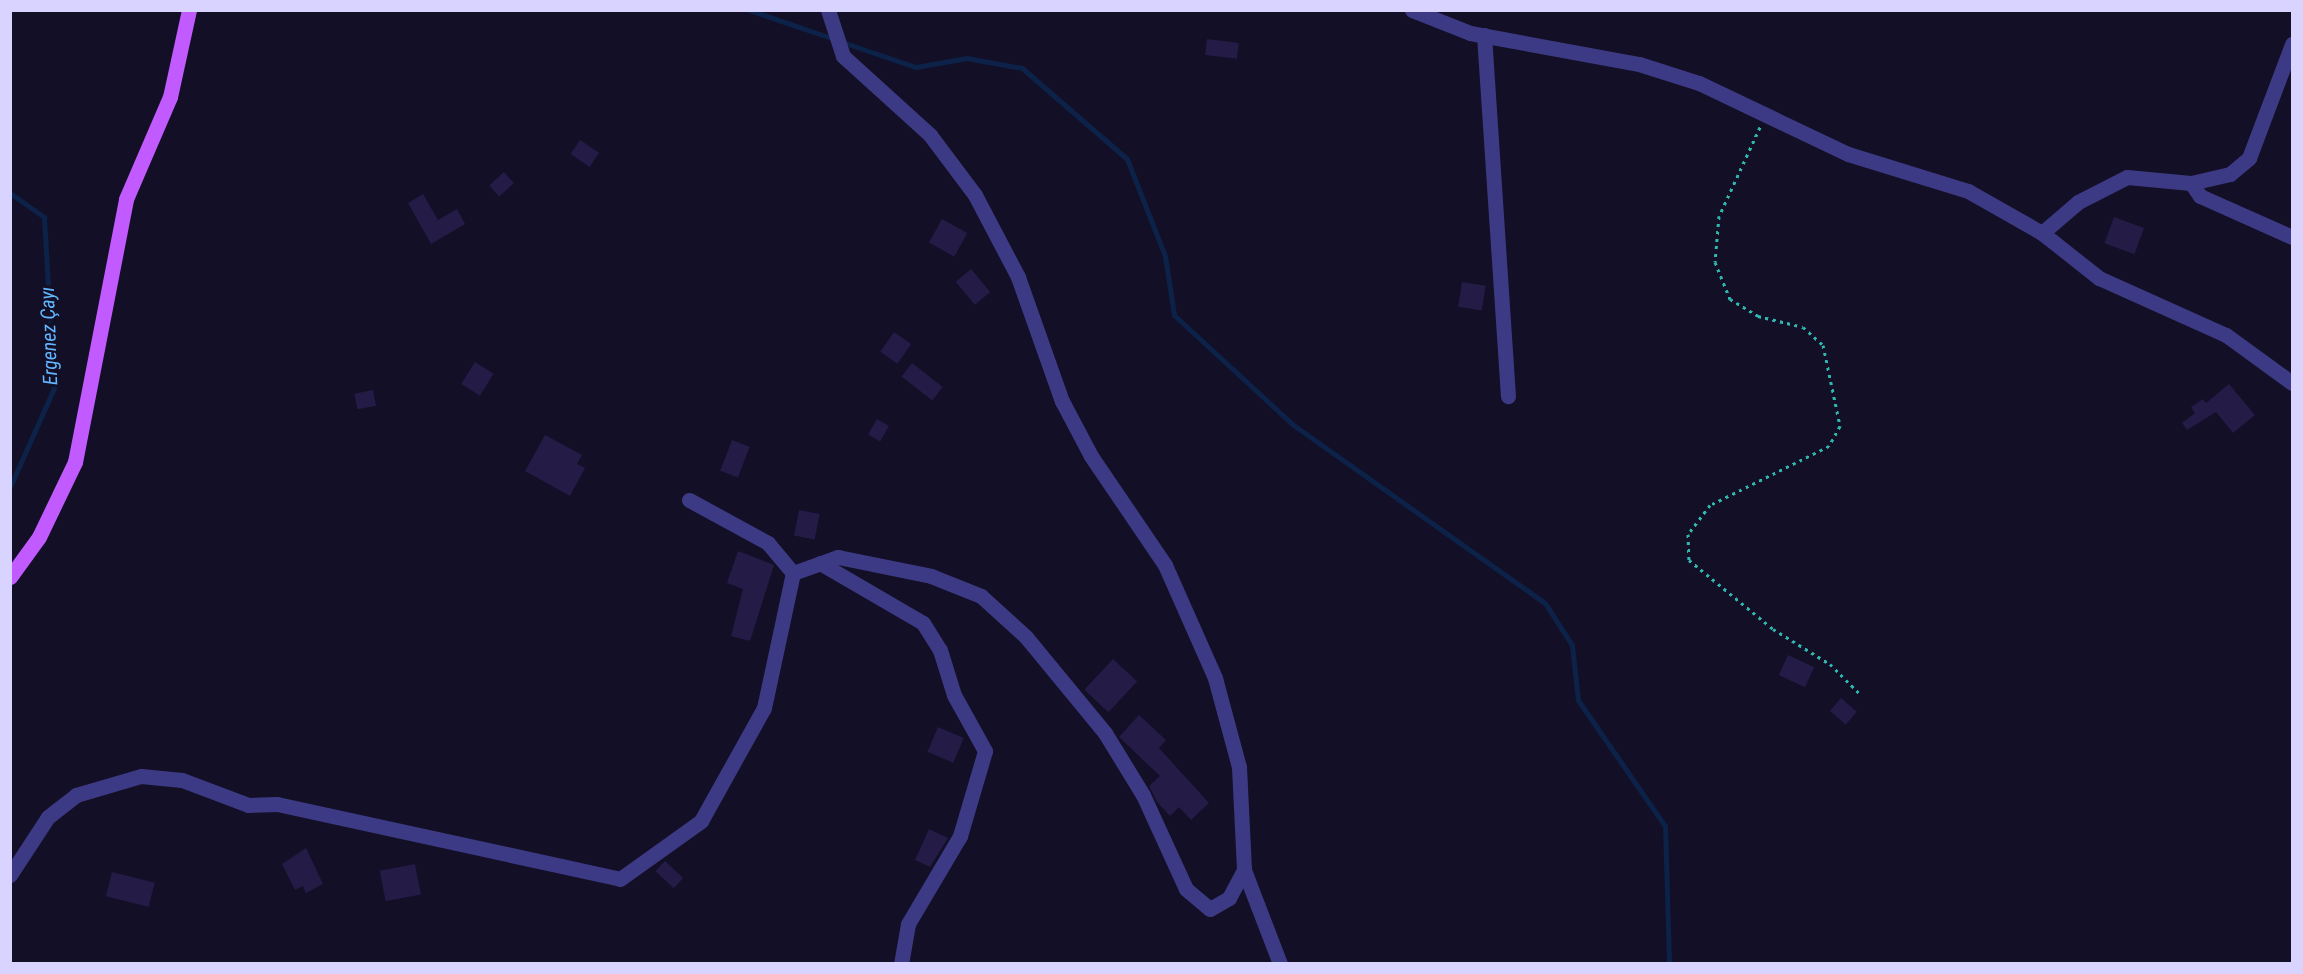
<!DOCTYPE html>
<meta charset="utf-8">
<style>
body{margin:0}
#map{position:relative;width:2303px;height:974px;overflow:hidden;background:#130f26;font-family:"Roboto Condensed",sans-serif}
div>[style]{position:absolute}
.stream>*{height:5px;margin:-2.5px;padding:0 2.5px;transform-origin:2.5px;border-radius:2.5px;background:#0c2248}
.building>*{inset:0;background:#241b47;transform-origin:0 0}
.path>*{height:3px;margin-top:-1.5px;transform-origin:0;background:repeating-linear-gradient(90deg,#2fb8b0 0 3px,transparent 0 7.5px)}
.minor>*{height:15px;margin:-7.5px;padding:0 7.5px;transform-origin:7.5px;border-radius:7.5px;background:#3d3a85}
.major>*{height:15px;margin:-7.5px;padding:0 7.5px;transform-origin:7.5px;border-radius:7.5px;background:#c25bff}
span{translate:-50% -50%;white-space:nowrap;text-align:center;line-height:1.15;-webkit-text-stroke:6px #130f26;paint-order:stroke}
.water-label{font-size:20px;color:#62b6ff;font-style:italic}
.frame{position:absolute;inset:0;border:12px solid #d9d4ff;pointer-events:none}
</style>
<div id="map">
<div class="stream">
<i style="left:749px;top:10px;width:90px;rotate:18.8deg"></i>
<i style="left:842px;top:42px;width:78px;rotate:18.7deg"></i>
<i style="left:916px;top:67px;width:52px;rotate:-10deg"></i>
<i style="left:967px;top:58px;width:56px;rotate:10.3deg"></i>
<i style="left:1022px;top:68px;width:139px;rotate:40.9deg"></i>
<i style="left:1127px;top:159px;width:104px;rotate:68.6deg"></i>
<i style="left:1165px;top:256px;width:60px;rotate:81.3deg"></i>
<i style="left:1174px;top:315px;width:161px;rotate:42.7deg"></i>
<i style="left:1292px;top:424px;width:310px;rotate:35.3deg"></i>
<i style="left:1545px;top:603px;width:50px;rotate:57.3deg"></i>
<i style="left:1572px;top:645px;width:55px;rotate:83.8deg"></i>
<i style="left:1578px;top:700px;width:153px;rotate:55.4deg"></i>
<i style="left:1665px;top:826px;width:138px;rotate:88.3deg"></i>
<i style="left:10px;top:193px;width:42px;rotate:35.2deg"></i>
<i style="left:44px;top:217px;width:171px;rotate:86.7deg"></i>
<i style="left:54px;top:388px;width:108px;rotate:114deg"></i>
</div>
<div class="building">
<i style="left:1207px;top:39px;width:32px;height:16px;rotate:7deg"></i>
<i style="left:580px;top:140px;width:23px;height:17px;rotate:34deg"></i>
<i style="left:504px;top:172px;width:15px;height:20px;rotate:48deg"></i>
<i style="clip-path:polygon(423px 194px,438px 220px,457px 209px,465px 224px,431px 244px,408px 203px)"></i>
<i style="left:2114px;top:217px;width:32px;height:28px;rotate:20deg"></i>
<i style="left:942px;top:219px;width:29px;height:27px;rotate:29deg"></i>
<i style="left:971px;top:269px;width:30px;height:20px;rotate:50deg"></i>
<i style="left:1462px;top:282px;width:24px;height:25px;rotate:9deg"></i>
<i style="left:894px;top:332px;width:21px;height:24px;rotate:35deg"></i>
<i style="left:475px;top:362px;width:22px;height:26px;rotate:32deg"></i>
<i style="left:912px;top:363px;width:39px;height:17px;rotate:38deg"></i>
<i style="clip-path:polygon(2229px 384px,2255px 415px,2233px 433px,2216px 412px,2187px 430px,2182px 423px,2195px 413px,2191px 407px,2203px 399px,2206px 403px)"></i>
<i style="left:373px;top:390px;width:16px;height:19px;rotate:79deg"></i>
<i style="left:877px;top:419px;width:14px;height:18px;rotate:30deg"></i>
<i style="clip-path:polygon(545px 435px,582px 455px,577px 464px,585px 468px,570px 496px,525px 471px)"></i>
<i style="left:732px;top:440px;width:19px;height:33px;rotate:21deg"></i>
<i style="left:799px;top:510px;width:21px;height:26px;rotate:11deg"></i>
<i style="clip-path:polygon(738px 551px,774px 565px,750px 641px,731px 636px,743px 589px,727px 583px)"></i>
<i style="left:1788px;top:655px;width:29px;height:22px;rotate:25deg"></i>
<i style="left:1113px;top:659px;width:33px;height:42px;rotate:43deg"></i>
<i style="left:1841px;top:698px;width:21px;height:17px;rotate:41deg"></i>
<i style="clip-path:polygon(1139px 715px,1166px 740px,1159px 748px,1209px 803px,1191px 820px,1179px 807px,1170px 816px,1157px 802px,1149px 786px,1160px 776px,1119px 737px)"></i>
<i style="left:938px;top:727px;width:28px;height:27px;rotate:23deg"></i>
<i style="clip-path:polygon(929px 829px,948px 838px,930px 867px,915px 860px)"></i>
<i style="clip-path:polygon(306px 848px,323px 884px,306px 893px,303px 886px,295px 890px,282px 864px)"></i>
<i style="left:665px;top:861px;width:25px;height:14px;rotate:43deg"></i>
<i style="left:415px;top:864px;width:31px;height:36px;rotate:79deg"></i>
<i style="left:112px;top:872px;width:44px;height:25px;rotate:14deg"></i>
</div>
<div class="path">
<i style="left:1760px;top:127px;width:98px;rotate:114.7deg"></i>
<i style="left:1719px;top:216px;width:46px;rotate:95deg"></i>
<i style="left:1715px;top:262px;width:40px;rotate:68deg"></i>
<i style="left:1730px;top:299px;width:33px;rotate:31deg"></i>
<i style="left:1758px;top:316px;width:46px;rotate:13.7deg"></i>
<i style="left:1803px;top:327px;width:27px;rotate:42deg"></i>
<i style="left:1823px;top:345px;width:83px;rotate:78.1deg"></i>
<i style="left:1840px;top:426px;width:23px;rotate:119deg"></i>
<i style="left:1829px;top:446px;width:133px;rotate:153.6deg"></i>
<i style="left:1710px;top:505px;width:36px;rotate:127deg"></i>
<i style="left:1688px;top:534px;width:26px;rotate:88deg"></i>
<i style="left:1689px;top:560px;width:109px;rotate:39.4deg"></i>
<i style="left:1773px;top:629px;width:67px;rotate:31.6deg"></i>
<i style="left:1830px;top:664px;width:41px;rotate:45deg"></i>
</div>
<div class="minor">
<i style="left:828px;top:10px;width:48px;rotate:71.9deg"></i>
<i style="left:843px;top:56px;width:118px;rotate:42.2deg"></i>
<i style="left:930px;top:135px;width:75px;rotate:53.1deg"></i>
<i style="left:975px;top:195px;width:93px;rotate:62.3deg"></i>
<i style="left:1018px;top:277px;width:132px;rotate:70.5deg"></i>
<i style="left:1062px;top:401px;width:62px;rotate:62.2deg"></i>
<i style="left:1091px;top:456px;width:132px;rotate:55.8deg"></i>
<i style="left:1165px;top:565px;width:124px;rotate:66.1deg"></i>
<i style="left:1215px;top:678px;width:92px;rotate:74.9deg"></i>
<i style="left:1239px;top:767px;width:103px;rotate:87.2deg"></i>
<i style="left:1244px;top:870px;width:101px;rotate:69deg"></i>
<i style="left:1412px;top:10px;width:62px;rotate:21.6deg"></i>
<i style="left:1470px;top:33px;width:172px;rotate:10.4deg"></i>
<i style="left:1639px;top:64px;width:63px;rotate:17.6deg"></i>
<i style="left:1699px;top:83px;width:165px;rotate:25.5deg"></i>
<i style="left:1848px;top:154px;width:126px;rotate:17.1deg"></i>
<i style="left:1968px;top:191px;width:85px;rotate:29.6deg"></i>
<i style="left:2042px;top:233px;width:73px;rotate:38.3deg"></i>
<i style="left:2099px;top:278px;width:139px;rotate:24.2deg"></i>
<i style="left:2226px;top:335px;width:82px;rotate:36deg"></i>
<i style="left:1484px;top:35px;width:362px;rotate:86.2deg"></i>
<i style="left:2191px;top:183px;width:16px;rotate:55deg"></i>
<i style="left:2200px;top:196px;width:101px;rotate:24deg"></i>
<i style="left:2042px;top:233px;width:48px;rotate:-40.7deg"></i>
<i style="left:2078px;top:202px;width:55px;rotate:-27deg"></i>
<i style="left:2127px;top:177px;width:64px;rotate:5.4deg"></i>
<i style="left:2191px;top:183px;width:40px;rotate:-13deg"></i>
<i style="left:2230px;top:174px;width:25px;rotate:-40deg"></i>
<i style="left:2249px;top:158px;width:122px;rotate:-69.3deg"></i>
<i style="left:820px;top:563px;width:119px;rotate:30.2deg"></i>
<i style="left:923px;top:623px;width:32px;rotate:58deg"></i>
<i style="left:940px;top:650px;width:47px;rotate:72.7deg"></i>
<i style="left:954px;top:695px;width:64px;rotate:61deg"></i>
<i style="left:985px;top:751px;width:89px;rotate:106.4deg"></i>
<i style="left:960px;top:836px;width:102px;rotate:120.6deg"></i>
<i style="left:908px;top:924px;width:41px;rotate:99.9deg"></i>
<i style="left:793px;top:573px;width:48px;rotate:-19.6deg"></i>
<i style="left:838px;top:557px;width:95px;rotate:11.5deg"></i>
<i style="left:931px;top:576px;width:54px;rotate:21.8deg"></i>
<i style="left:981px;top:596px;width:61px;rotate:42.3deg"></i>
<i style="left:1026px;top:637px;width:124px;rotate:50.5deg"></i>
<i style="left:1105px;top:733px;width:73px;rotate:58.5deg"></i>
<i style="left:1143px;top:795px;width:103px;rotate:65.4deg"></i>
<i style="left:1186px;top:889px;width:31px;rotate:40deg"></i>
<i style="left:1210px;top:909px;width:22px;rotate:-30deg"></i>
<i style="left:1229px;top:898px;width:32px;rotate:-62deg"></i>
<i style="left:10px;top:875px;width:69px;rotate:-56.8deg"></i>
<i style="left:48px;top:817px;width:36px;rotate:-38deg"></i>
<i style="left:76px;top:795px;width:68px;rotate:-16.3deg"></i>
<i style="left:141px;top:776px;width:41px;rotate:5.6deg"></i>
<i style="left:182px;top:780px;width:71px;rotate:20.7deg"></i>
<i style="left:248px;top:805px;width:29px;rotate:-2deg"></i>
<i style="left:277px;top:804px;width:351px;rotate:12.3deg"></i>
<i style="left:620px;top:879px;width:100px;rotate:-35.6deg"></i>
<i style="left:701px;top:821px;width:129px;rotate:-60.9deg"></i>
<i style="left:764px;top:708px;width:138px;rotate:-77.9deg"></i>
<i style="left:793px;top:573px;width:39px;rotate:-130deg"></i>
<i style="left:768px;top:543px;width:90px;rotate:-151.4deg"></i>
</div>
<div class="major">
<i style="left:10px;top:577px;width:49px;rotate:-54.1deg"></i>
<i style="left:39px;top:537px;width:83px;rotate:-64.4deg"></i>
<i style="left:75px;top:462px;width:268px;rotate:-79deg"></i>
<i style="left:126px;top:199px;width:111px;rotate:-66.7deg"></i>
<i style="left:170px;top:97px;width:89px;rotate:-77.7deg"></i>
</div>
<div class="water-label">
<span style="left:49px;top:336px;rotate:-92deg">Ergenez Çayı</span>
</div>
<div class="frame"></div>
</div>
